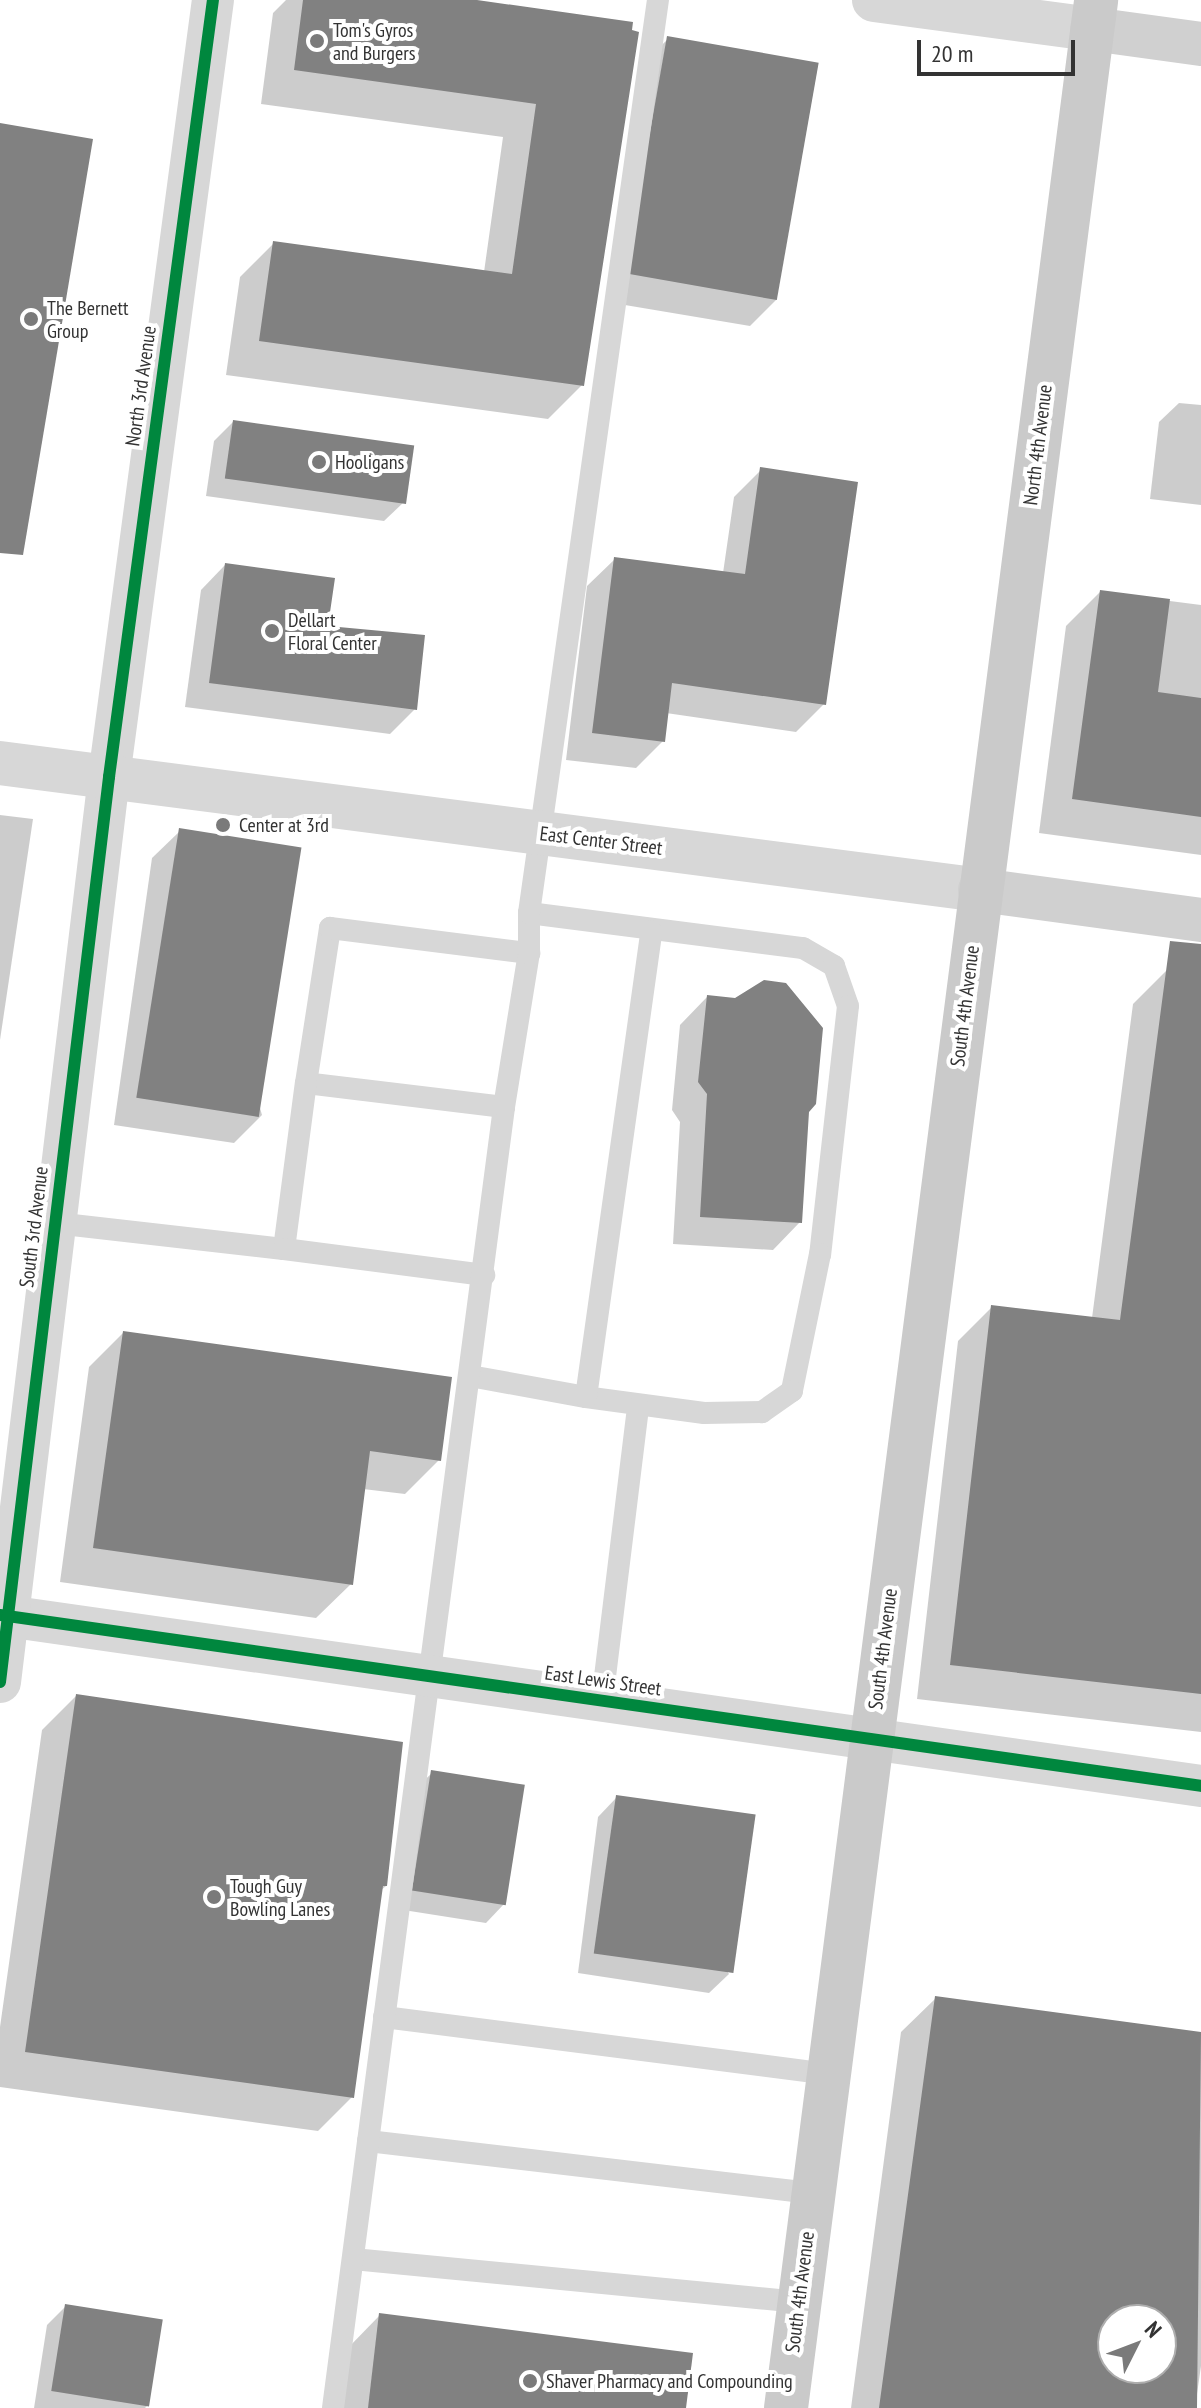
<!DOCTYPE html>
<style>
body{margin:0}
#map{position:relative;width:1201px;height:2408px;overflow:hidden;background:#fff;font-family:"PT Sans Narrow",sans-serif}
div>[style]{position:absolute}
.shadow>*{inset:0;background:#0003}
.building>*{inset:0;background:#818181;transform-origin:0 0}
.service>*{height:22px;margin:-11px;padding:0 11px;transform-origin:11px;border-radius:11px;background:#d7d7d7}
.minor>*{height:42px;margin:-21px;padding:0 21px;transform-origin:21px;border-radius:21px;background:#d7d7d7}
.tertiary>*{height:44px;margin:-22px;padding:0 22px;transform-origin:22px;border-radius:22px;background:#d7d7d7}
.secondary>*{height:44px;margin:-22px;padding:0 22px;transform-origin:22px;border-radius:22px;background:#d0d0d0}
.primary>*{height:44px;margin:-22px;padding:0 22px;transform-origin:22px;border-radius:22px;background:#cacaca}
.cycleway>*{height:12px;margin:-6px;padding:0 6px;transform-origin:6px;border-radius:6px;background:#00873e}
.dots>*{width:22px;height:22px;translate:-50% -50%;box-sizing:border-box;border:4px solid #fff;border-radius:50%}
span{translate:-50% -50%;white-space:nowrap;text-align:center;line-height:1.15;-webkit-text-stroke:8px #fff;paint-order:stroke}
.poi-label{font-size:20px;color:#333}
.left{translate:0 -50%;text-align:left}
.street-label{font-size:20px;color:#333}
.north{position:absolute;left:1097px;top:2304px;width:80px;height:80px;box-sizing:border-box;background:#fff;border:2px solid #adadad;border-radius:50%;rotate:48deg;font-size:22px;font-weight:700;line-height:32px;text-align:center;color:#333}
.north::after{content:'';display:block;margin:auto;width:28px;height:36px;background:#7a7a7a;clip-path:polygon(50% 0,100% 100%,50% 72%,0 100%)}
.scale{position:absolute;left:917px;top:40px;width:158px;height:36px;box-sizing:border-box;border:4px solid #333;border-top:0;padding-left:10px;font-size:24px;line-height:28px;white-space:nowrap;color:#333;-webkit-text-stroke:6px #fff;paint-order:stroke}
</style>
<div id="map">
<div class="shadow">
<i style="clip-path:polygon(286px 0,462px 0,630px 23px,582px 385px,548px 419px,226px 375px,240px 277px,274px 243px,484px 272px,503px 137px,261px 104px,273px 13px)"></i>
<i style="clip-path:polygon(668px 39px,777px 299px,750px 326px,607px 302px,640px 66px)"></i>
<i style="clip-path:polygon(1179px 403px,1201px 405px,1201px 505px,1150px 499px,1159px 422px)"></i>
<i style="clip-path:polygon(233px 422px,404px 502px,384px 521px,206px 496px,214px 441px)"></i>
<i style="clip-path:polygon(761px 470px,824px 704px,796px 732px,666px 713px,663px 741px,636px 768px,566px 760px,587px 586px,615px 559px,723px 573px,734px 497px)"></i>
<i style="clip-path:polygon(225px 565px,326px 627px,415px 709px,390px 734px,185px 707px,201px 590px)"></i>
<i style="clip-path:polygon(1100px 592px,1201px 605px,1201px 855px,1039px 833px,1066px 626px)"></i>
<i style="clip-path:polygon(0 815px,33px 819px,0 1040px)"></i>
<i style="clip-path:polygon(180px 831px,262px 1115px,234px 1143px,114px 1125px,152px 858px)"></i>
<i style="clip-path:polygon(1167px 970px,1201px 974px,1201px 1732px,917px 1699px,958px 1341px,992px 1307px,1092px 1318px,1133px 1004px)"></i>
<i style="clip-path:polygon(707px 997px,807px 1112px,800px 1222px,773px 1250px,673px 1244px,680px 1122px,672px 1110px,680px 1025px)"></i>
<i style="clip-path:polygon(123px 1333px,439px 1460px,405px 1494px,363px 1489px,351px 1584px,316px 1618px,60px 1582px,89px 1367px)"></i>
<i style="clip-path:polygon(76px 1696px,386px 1886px,380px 1891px,352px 2097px,318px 2131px,0 2087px,0 2027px,42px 1730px)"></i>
<i style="clip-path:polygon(432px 1773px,505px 1903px,486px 1923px,397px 1909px,412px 1792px)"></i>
<i style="clip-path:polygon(617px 1797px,729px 1974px,709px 1993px,578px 1973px,598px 1817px)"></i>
<i style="clip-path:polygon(evenodd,936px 1998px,1201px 2034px,1201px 2366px,1195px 2408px,851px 2408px,901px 2032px,936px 1998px,1113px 2320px,1161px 2320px,1161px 2368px,1113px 2368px,1113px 2320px)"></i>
<i style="clip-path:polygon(66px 2306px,148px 2405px,145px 2408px,34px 2408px,47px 2325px)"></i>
<i style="clip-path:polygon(380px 2315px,684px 2408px,339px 2408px,346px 2350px)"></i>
</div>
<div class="building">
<i style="clip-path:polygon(303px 0,477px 0,633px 22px,632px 30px,639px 32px,584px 386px,259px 341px,273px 241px,512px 274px,536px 104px,294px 70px)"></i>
<i style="left:667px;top:36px;width:154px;height:241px;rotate:10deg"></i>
<i style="clip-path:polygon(0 123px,93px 139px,23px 555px,0 553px)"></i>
<i style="left:233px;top:420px;width:183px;height:59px;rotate:8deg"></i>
<i style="clip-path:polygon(760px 467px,858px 482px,826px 705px,672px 683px,665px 742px,592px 733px,614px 557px,745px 574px)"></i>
<i style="clip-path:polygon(225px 563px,335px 578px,328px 626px,425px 635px,417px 710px,209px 683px)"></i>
<i style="clip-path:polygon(1100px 590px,1170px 599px,1158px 692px,1201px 698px,1201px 817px,1072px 799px)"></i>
<i style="left:179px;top:828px;width:124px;height:273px;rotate:9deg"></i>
<i style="clip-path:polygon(1170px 941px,1201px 944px,1201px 1694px,950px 1665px,991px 1305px,1120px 1320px)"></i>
<i style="clip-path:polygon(764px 980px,786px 983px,823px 1028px,816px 1104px,809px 1112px,802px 1223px,700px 1217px,707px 1094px,698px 1082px,707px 995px,735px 998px)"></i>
<i style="clip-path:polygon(123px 1331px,452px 1377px,441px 1461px,370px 1451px,353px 1585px,93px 1548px)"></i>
<i style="clip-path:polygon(76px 1694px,403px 1742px,387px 1886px,383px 1886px,354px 2098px,25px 2052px)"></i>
<i style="left:431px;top:1770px;width:95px;height:122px;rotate:9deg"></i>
<i style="left:616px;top:1795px;width:141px;height:160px;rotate:8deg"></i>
<i style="clip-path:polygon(evenodd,935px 1996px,1201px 2032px,1197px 2408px,879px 2408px,935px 1996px,1113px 2320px,1161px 2320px,1161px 2368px,1113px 2368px,1113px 2320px)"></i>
<i style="left:65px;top:2304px;width:99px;height:88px;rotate:9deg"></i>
<i style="clip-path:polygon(379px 2313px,693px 2353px,686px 2408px,368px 2408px)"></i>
</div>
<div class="service">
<i style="left:529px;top:913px;width:276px;rotate:7.3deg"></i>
<i style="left:803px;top:948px;width:36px;rotate:30deg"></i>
<i style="left:834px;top:966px;width:42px;rotate:70.7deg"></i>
<i style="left:848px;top:1006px;width:250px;rotate:96.4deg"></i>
<i style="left:820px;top:1254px;width:140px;rotate:101.6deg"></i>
<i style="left:792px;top:1391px;width:37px;rotate:145deg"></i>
<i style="left:762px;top:1412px;width:58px;rotate:179deg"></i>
<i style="left:704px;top:1413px;width:119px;rotate:-172.3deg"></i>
<i style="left:504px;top:1107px;width:199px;rotate:-173.1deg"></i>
<i style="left:306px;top:1083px;width:157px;rotate:-81.2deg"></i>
<i style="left:330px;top:928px;width:201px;rotate:7.2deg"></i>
<i style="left:55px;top:1223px;width:230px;rotate:6.5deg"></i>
<i style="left:284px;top:1249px;width:167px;rotate:-82.5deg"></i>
<i style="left:284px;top:1249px;width:202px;rotate:7.4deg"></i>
<i style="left:470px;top:1376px;width:118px;rotate:10.3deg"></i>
<i style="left:586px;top:1397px;width:470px;rotate:-82deg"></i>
<i style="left:602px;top:1701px;width:296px;rotate:-83deg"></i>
<i style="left:384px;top:2017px;width:449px;rotate:7.3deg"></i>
<i style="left:368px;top:2141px;width:448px;rotate:6.7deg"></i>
<i style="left:353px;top:2259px;width:448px;rotate:5.5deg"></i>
<i style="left:333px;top:2408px;width:1312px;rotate:-82.51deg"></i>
<i style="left:504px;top:1107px;width:156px;rotate:-80.8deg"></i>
<i style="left:529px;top:953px;width:40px;rotate:-90deg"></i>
<i style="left:529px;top:913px;width:922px;rotate:-81.96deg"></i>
</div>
<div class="minor">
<i style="left:0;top:1615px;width:1213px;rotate:8.1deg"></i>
<i style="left:0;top:1682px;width:912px;rotate:-83.13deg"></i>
<i style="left:109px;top:777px;width:784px;rotate:-82.38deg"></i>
</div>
<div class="tertiary">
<i style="left:874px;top:0;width:220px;rotate:7.6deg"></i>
<i style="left:0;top:763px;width:988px;rotate:7.38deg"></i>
</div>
<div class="secondary">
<i style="left:1092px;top:29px;width:110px;rotate:7.8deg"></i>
<i style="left:980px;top:890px;width:223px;rotate:7.7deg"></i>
</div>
<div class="primary">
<i style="left:786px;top:2408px;width:2428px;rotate:-82.66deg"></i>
</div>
<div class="cycleway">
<i style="left:0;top:1615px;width:1213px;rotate:8.1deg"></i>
<i style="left:0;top:1682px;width:912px;rotate:-83.13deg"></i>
<i style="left:109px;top:777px;width:784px;rotate:-82.38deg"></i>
</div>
<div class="dots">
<i style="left:317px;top:41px;background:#7a7a7a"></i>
<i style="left:31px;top:319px;background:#7a7a7a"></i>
<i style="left:319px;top:462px;background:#7a7a7a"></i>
<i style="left:272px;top:631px;background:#7a7a7a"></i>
<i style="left:223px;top:825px;background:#7a7a7a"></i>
<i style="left:214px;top:1897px;background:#7a7a7a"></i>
<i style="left:530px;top:2381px;background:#7a7a7a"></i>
</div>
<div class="poi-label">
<span class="left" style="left:333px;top:42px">Tom's Gyros<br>and Burgers</span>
<span class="left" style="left:47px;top:320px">The Bernett<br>Group</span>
<span class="left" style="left:335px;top:462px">Hooligans</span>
<span class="left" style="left:288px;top:632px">Dellart<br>Floral Center</span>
<span class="left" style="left:239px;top:825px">Center at 3rd</span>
<span class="left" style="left:230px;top:1898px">Tough Guy<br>Bowling Lanes</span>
<span class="left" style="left:546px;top:2381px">Shaver Pharmacy and Compounding</span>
</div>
<div class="street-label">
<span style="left:141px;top:386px;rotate:-82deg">North 3rd Avenue</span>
<span style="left:1038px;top:445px;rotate:-83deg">North 4th Avenue</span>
<span style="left:601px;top:841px;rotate:7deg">East Center Street</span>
<span style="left:965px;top:1006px;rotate:-83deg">South 4th Avenue</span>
<span style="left:34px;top:1227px;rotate:-83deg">South 3rd Avenue</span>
<span style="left:883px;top:1649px;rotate:-83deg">South 4th Avenue</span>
<span style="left:603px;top:1681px;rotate:8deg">East Lewis Street</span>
<span style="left:800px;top:2292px;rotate:-83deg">South 4th Avenue</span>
</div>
<div class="north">N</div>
<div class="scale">20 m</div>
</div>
